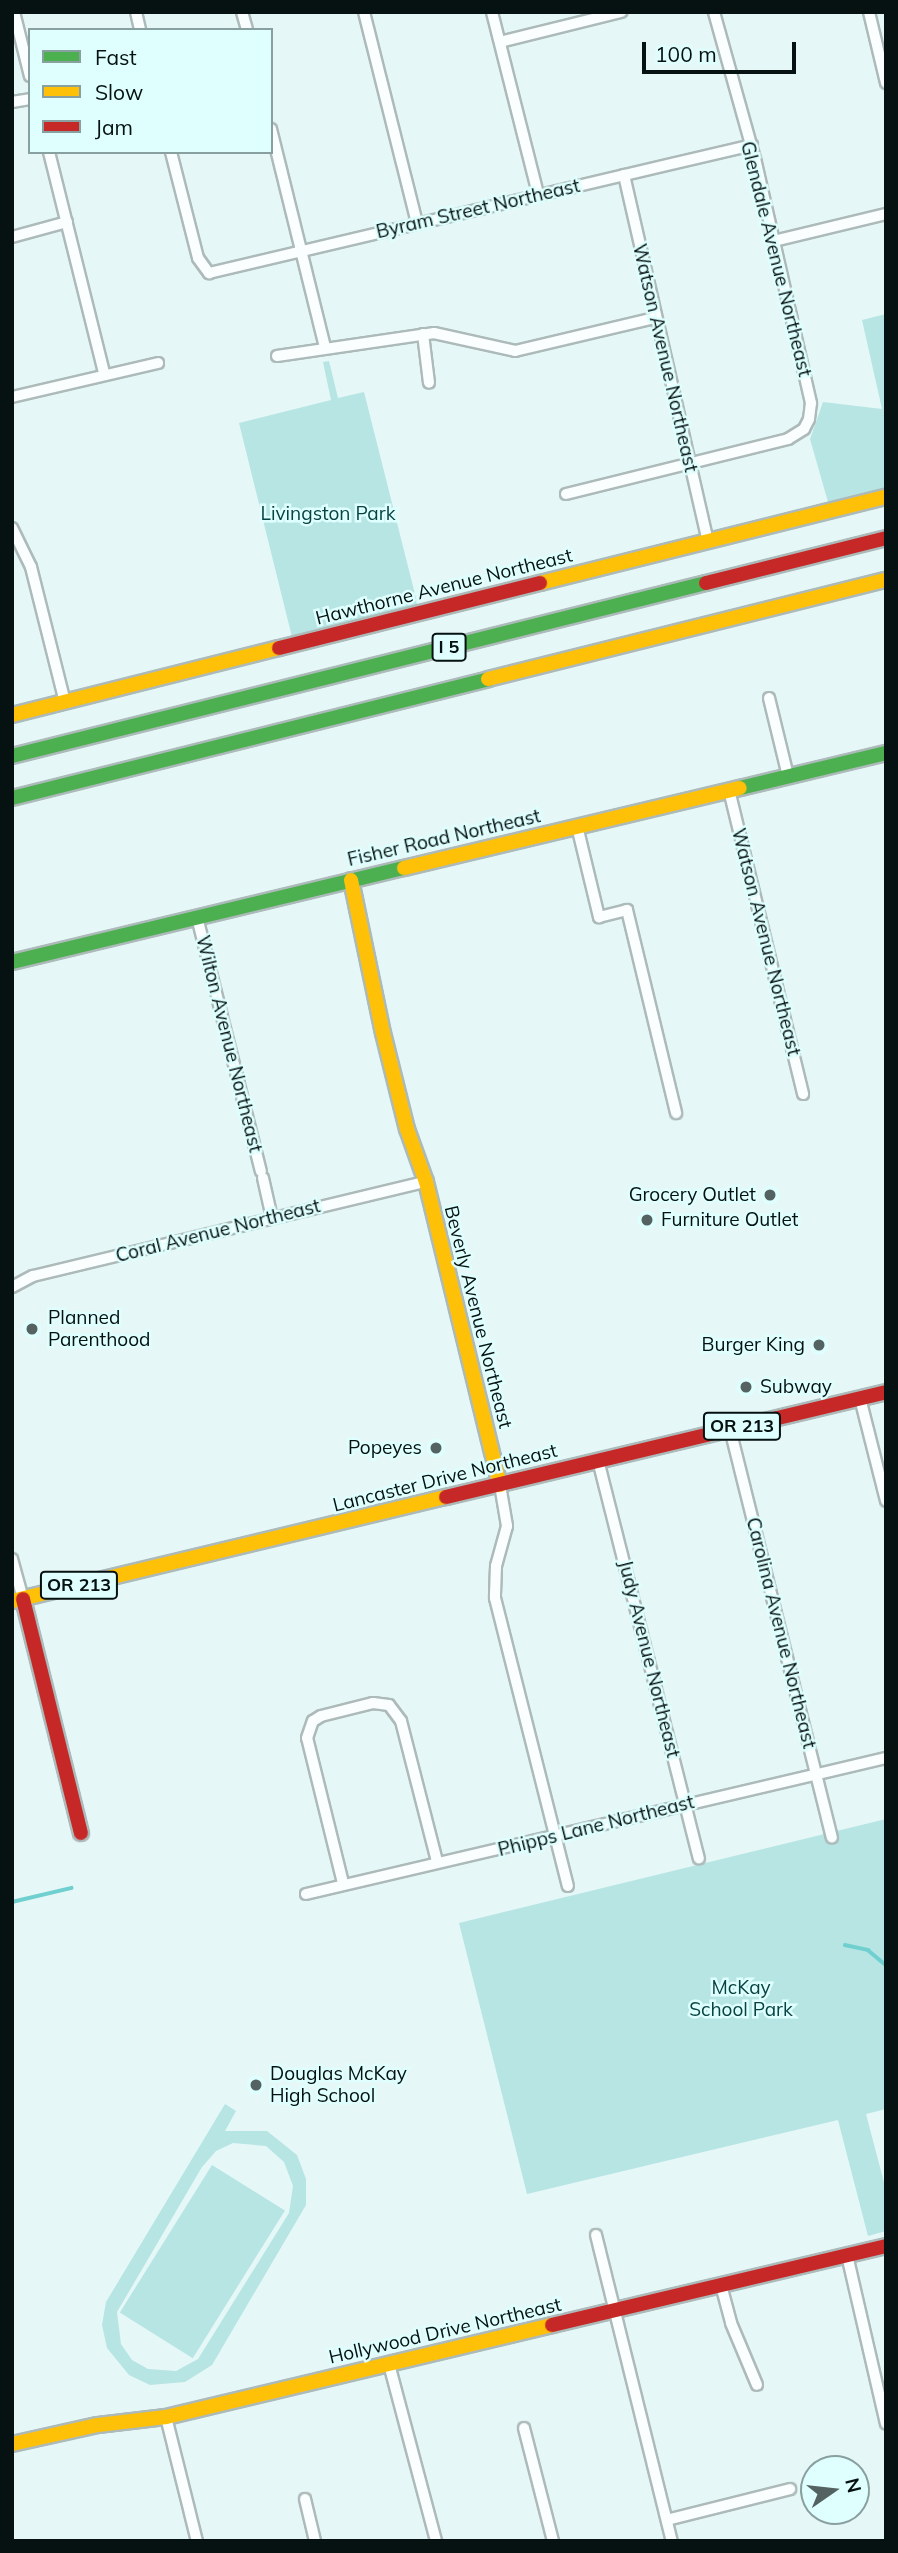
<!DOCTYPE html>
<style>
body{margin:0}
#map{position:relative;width:898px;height:2553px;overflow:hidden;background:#e6f7f7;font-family:Mulish,sans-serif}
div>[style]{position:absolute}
.green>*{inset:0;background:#b6e5e4;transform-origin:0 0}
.stream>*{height:3.5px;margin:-1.75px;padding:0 1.75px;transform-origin:1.75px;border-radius:1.75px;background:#70d0cf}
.roads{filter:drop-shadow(2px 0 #adbaba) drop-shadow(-2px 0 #adbaba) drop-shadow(0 2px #adbaba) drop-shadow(0 -2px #adbaba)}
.street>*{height:10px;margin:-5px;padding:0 5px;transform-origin:5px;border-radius:5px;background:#fbfefe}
.fast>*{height:14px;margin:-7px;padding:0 7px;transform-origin:7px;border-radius:7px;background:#4caf50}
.slow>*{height:14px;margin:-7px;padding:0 7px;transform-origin:7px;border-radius:7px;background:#ffc107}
.jam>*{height:14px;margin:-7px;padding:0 7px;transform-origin:7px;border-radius:7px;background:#c62828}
.dots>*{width:19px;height:19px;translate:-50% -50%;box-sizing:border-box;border:4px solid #defffe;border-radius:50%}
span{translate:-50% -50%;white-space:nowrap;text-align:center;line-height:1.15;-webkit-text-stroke:5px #defffe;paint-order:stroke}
.shield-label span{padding:2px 5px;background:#defffe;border:2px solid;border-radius:5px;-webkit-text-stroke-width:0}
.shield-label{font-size:18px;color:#061111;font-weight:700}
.street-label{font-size:19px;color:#061111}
.park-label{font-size:19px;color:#084343}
.poi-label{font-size:19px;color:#061111}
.right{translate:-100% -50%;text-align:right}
.left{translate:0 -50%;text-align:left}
.frame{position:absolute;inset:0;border:14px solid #061111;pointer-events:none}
.legend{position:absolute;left:28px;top:28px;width:245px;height:126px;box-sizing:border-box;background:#defffe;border:2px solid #88a09f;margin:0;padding:9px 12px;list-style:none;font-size:21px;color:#061111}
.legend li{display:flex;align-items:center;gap:14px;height:35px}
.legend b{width:35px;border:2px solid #88a09f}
.north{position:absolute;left:800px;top:2455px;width:70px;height:70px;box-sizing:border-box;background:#defffe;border:2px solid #88a09f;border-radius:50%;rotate:76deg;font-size:19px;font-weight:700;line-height:28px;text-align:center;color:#061111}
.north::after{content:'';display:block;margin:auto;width:24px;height:32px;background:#546262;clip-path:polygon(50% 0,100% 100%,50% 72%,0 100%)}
.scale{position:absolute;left:642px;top:42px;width:154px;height:32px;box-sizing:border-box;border:4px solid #061111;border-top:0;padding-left:9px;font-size:21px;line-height:24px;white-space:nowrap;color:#061111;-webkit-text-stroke:5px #defffe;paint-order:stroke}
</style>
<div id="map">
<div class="green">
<i style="clip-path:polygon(886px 314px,886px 489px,828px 502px,810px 439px,823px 402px,882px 409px,862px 320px)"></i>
<i style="clip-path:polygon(329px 361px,338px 398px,364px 392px,418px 606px,292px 637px,239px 423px,331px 400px,323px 362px)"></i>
<i style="clip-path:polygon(886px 1819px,886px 2109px,866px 2114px,886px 2190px,886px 2231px,868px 2236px,838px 2120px,527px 2194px,459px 1923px)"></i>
<i style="clip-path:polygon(evenodd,225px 2104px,236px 2111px,225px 2131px,267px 2131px,297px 2155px,306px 2179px,306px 2205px,212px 2365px,185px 2382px,150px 2385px,129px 2375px,107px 2348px,102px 2325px,106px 2302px,225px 2104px,233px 2143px,266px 2146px,284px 2162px,293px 2186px,289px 2213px,198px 2359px,176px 2371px,148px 2369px,132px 2360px,121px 2344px,117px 2312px,202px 2167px,216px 2151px,233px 2143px)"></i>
<i style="left:212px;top:2165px;width:86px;height:174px;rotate:32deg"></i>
</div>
<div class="stream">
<i style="left:12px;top:1902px;width:61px;rotate:-13.3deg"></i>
<i style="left:845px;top:1945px;width:24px;rotate:12deg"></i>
<i style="left:868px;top:1950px;width:23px;rotate:40deg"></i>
</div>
<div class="roads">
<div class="street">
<i style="left:14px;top:12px;width:66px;rotate:76deg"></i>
<i style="left:136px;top:12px;width:18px;rotate:77deg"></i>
<i style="left:242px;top:12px;width:19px;rotate:74deg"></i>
<i style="left:364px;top:12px;width:218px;rotate:75.9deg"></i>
<i style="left:492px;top:12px;width:188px;rotate:75.8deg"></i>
<i style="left:869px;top:12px;width:73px;rotate:76.5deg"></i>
<i style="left:500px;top:42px;width:125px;rotate:-13.9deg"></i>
<i style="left:12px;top:102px;width:18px;rotate:-9deg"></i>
<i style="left:271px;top:129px;width:226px;rotate:76.1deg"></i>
<i style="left:49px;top:152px;width:228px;rotate:76deg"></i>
<i style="left:171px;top:152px;width:109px;rotate:75.7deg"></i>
<i style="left:198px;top:258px;width:19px;rotate:54deg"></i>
<i style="left:209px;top:273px;width:558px;rotate:-13.26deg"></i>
<i style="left:624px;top:175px;width:376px;rotate:77.1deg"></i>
<i style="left:12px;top:237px;width:57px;rotate:-15.3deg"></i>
<i style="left:774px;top:241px;width:115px;rotate:-13.6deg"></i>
<i style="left:423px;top:334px;width:49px;rotate:83deg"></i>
<i style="left:277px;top:356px;width:159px;rotate:-8.3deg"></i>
<i style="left:434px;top:333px;width:83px;rotate:12.5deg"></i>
<i style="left:515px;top:351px;width:144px;rotate:-13.3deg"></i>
<i style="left:12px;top:397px;width:150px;rotate:-13.1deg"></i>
<i style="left:566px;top:494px;width:229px;rotate:-13.9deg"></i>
<i style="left:788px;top:439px;width:19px;rotate:-32deg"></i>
<i style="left:804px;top:429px;width:11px;rotate:-63deg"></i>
<i style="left:809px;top:419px;width:16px;rotate:-83deg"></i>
<i style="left:811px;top:403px;width:250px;rotate:-102.9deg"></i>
<i style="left:755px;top:159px;width:153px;rotate:-105.6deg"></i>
<i style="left:12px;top:528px;width:43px;rotate:64deg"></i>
<i style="left:31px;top:567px;width:139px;rotate:75.9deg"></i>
<i style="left:769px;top:698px;width:80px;rotate:76.3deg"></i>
<i style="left:729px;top:790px;width:313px;rotate:76.3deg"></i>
<i style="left:577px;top:826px;width:94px;rotate:76.4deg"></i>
<i style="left:599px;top:917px;width:29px;rotate:-14deg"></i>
<i style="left:627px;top:910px;width:209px;rotate:76.4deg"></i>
<i style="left:197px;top:917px;width:262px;rotate:75.9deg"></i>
<i style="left:263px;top:1178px;width:41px;rotate:77.3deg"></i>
<i style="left:12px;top:1287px;width:24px;rotate:-28deg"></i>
<i style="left:33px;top:1276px;width:404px;rotate:-13.5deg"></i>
<i style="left:860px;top:1398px;width:106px;rotate:75.8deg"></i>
<i style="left:730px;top:1429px;width:421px;rotate:76deg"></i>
<i style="left:598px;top:1460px;width:411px;rotate:75.8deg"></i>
<i style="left:500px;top:1485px;width:42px;rotate:80.3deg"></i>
<i style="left:507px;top:1526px;width:41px;rotate:105.4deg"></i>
<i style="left:496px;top:1566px;width:32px;rotate:92deg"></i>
<i style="left:495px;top:1598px;width:297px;rotate:75.8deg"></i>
<i style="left:12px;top:1559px;width:41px;rotate:74.6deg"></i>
<i style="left:343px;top:1883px;width:149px;rotate:-103.9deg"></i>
<i style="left:307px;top:1738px;width:18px;rotate:-71deg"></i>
<i style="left:313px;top:1721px;width:9px;rotate:-32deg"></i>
<i style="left:321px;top:1716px;width:54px;rotate:-14deg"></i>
<i style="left:373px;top:1703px;width:16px;rotate:7deg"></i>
<i style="left:389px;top:1705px;width:20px;rotate:53deg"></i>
<i style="left:401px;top:1721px;width:145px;rotate:75.6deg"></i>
<i style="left:306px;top:1894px;width:596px;rotate:-13.2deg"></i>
<i style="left:596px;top:2235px;width:315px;rotate:76.1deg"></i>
<i style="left:847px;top:2255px;width:173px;rotate:77deg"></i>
<i style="left:721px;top:2285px;width:39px;rotate:75deg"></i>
<i style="left:731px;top:2323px;width:67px;rotate:67.2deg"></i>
<i style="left:389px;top:2364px;width:183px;rotate:75.1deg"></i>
<i style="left:166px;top:2417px;width:128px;rotate:76deg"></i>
<i style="left:524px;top:2428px;width:117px;rotate:75.6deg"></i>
<i style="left:305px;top:2499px;width:43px;rotate:76.6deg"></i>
<i style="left:667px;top:2520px;width:127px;rotate:-14.1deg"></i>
</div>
<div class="fast">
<i style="left:12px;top:756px;width:715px;rotate:-14deg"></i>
<i style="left:740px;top:788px;width:150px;rotate:-13.5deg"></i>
<i style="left:12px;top:798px;width:491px;rotate:-14deg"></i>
<i style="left:12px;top:962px;width:403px;rotate:-13.5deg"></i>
</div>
<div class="slow">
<i style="left:540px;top:583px;width:357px;rotate:-14deg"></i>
<i style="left:488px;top:679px;width:410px;rotate:-14deg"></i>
<i style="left:12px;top:715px;width:275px;rotate:-14.1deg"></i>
<i style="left:404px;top:868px;width:345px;rotate:-13.4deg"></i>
<i style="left:351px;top:880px;width:156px;rotate:78.2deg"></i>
<i style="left:383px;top:1033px;width:99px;rotate:76deg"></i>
<i style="left:407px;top:1129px;width:56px;rotate:70.3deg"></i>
<i style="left:426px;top:1182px;width:312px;rotate:76.3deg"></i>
<i style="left:12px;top:1601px;width:446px;rotate:-13.5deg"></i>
<i style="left:12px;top:2444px;width:88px;rotate:-12.5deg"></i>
<i style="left:98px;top:2425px;width:68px;rotate:-6.7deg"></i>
<i style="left:166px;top:2417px;width:397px;rotate:-13.4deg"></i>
</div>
<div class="jam">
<i style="left:706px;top:583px;width:186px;rotate:-14deg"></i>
<i style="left:279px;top:648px;width:269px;rotate:-14deg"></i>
<i style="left:446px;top:1497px;width:452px;rotate:-13.4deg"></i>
<i style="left:23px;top:1599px;width:241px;rotate:76.1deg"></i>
<i style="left:552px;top:2325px;width:343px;rotate:-13.3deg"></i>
</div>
</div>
<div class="dots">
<i style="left:770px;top:1195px;background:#546262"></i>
<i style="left:647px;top:1220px;background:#546262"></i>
<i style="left:32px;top:1329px;background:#546262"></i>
<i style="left:819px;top:1345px;background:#546262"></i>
<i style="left:746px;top:1387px;background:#546262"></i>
<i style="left:436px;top:1448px;background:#546262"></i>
<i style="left:256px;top:2085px;background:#546262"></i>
</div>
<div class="shield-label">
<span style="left:449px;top:647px">I 5</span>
<span style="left:742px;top:1426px">OR 213</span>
<span style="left:79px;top:1585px">OR 213</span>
</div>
<div class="street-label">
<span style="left:478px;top:209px;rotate:-13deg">Byram Street Northeast</span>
<span style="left:776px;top:259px;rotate:76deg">Glendale Avenue Northeast</span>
<span style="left:665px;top:358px;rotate:77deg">Watson Avenue Northeast</span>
<span style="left:444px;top:587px;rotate:-14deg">Hawthorne Avenue Northeast</span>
<span style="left:444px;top:838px;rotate:-13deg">Fisher Road Northeast</span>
<span style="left:766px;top:942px;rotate:76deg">Watson Avenue Northeast</span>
<span style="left:229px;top:1044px;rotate:76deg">Wilton Avenue Northeast</span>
<span style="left:218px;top:1231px;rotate:-14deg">Coral Avenue Northeast</span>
<span style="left:478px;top:1317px;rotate:76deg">Beverly Avenue Northeast</span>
<span style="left:445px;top:1478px;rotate:-14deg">Lancaster Drive Northeast</span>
<span style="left:781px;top:1633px;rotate:76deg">Carolina Avenue Northeast</span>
<span style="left:649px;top:1659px;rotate:76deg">Judy Avenue Northeast</span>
<span style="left:596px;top:1826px;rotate:-14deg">Phipps Lane Northeast</span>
<span style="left:445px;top:2331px;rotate:-13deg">Hollywood Drive Northeast</span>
</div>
<div class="park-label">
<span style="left:328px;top:514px">Livingston Park</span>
<span style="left:741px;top:1999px">McKay<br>School Park</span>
</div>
<div class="poi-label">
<span class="right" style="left:756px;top:1195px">Grocery Outlet</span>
<span class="left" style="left:661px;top:1220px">Furniture Outlet</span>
<span class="left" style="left:48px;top:1329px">Planned<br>Parenthood</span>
<span class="right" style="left:805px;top:1345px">Burger King</span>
<span class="left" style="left:760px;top:1387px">Subway</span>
<span class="right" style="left:422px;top:1448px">Popeyes</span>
<span class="left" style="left:270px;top:2085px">Douglas McKay<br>High School</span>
</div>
<div class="frame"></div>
<ul class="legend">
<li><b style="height:9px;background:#4caf50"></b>Fast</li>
<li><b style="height:9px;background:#ffc107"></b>Slow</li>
<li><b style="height:9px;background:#c62828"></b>Jam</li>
</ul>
<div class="north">N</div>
<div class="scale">100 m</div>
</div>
